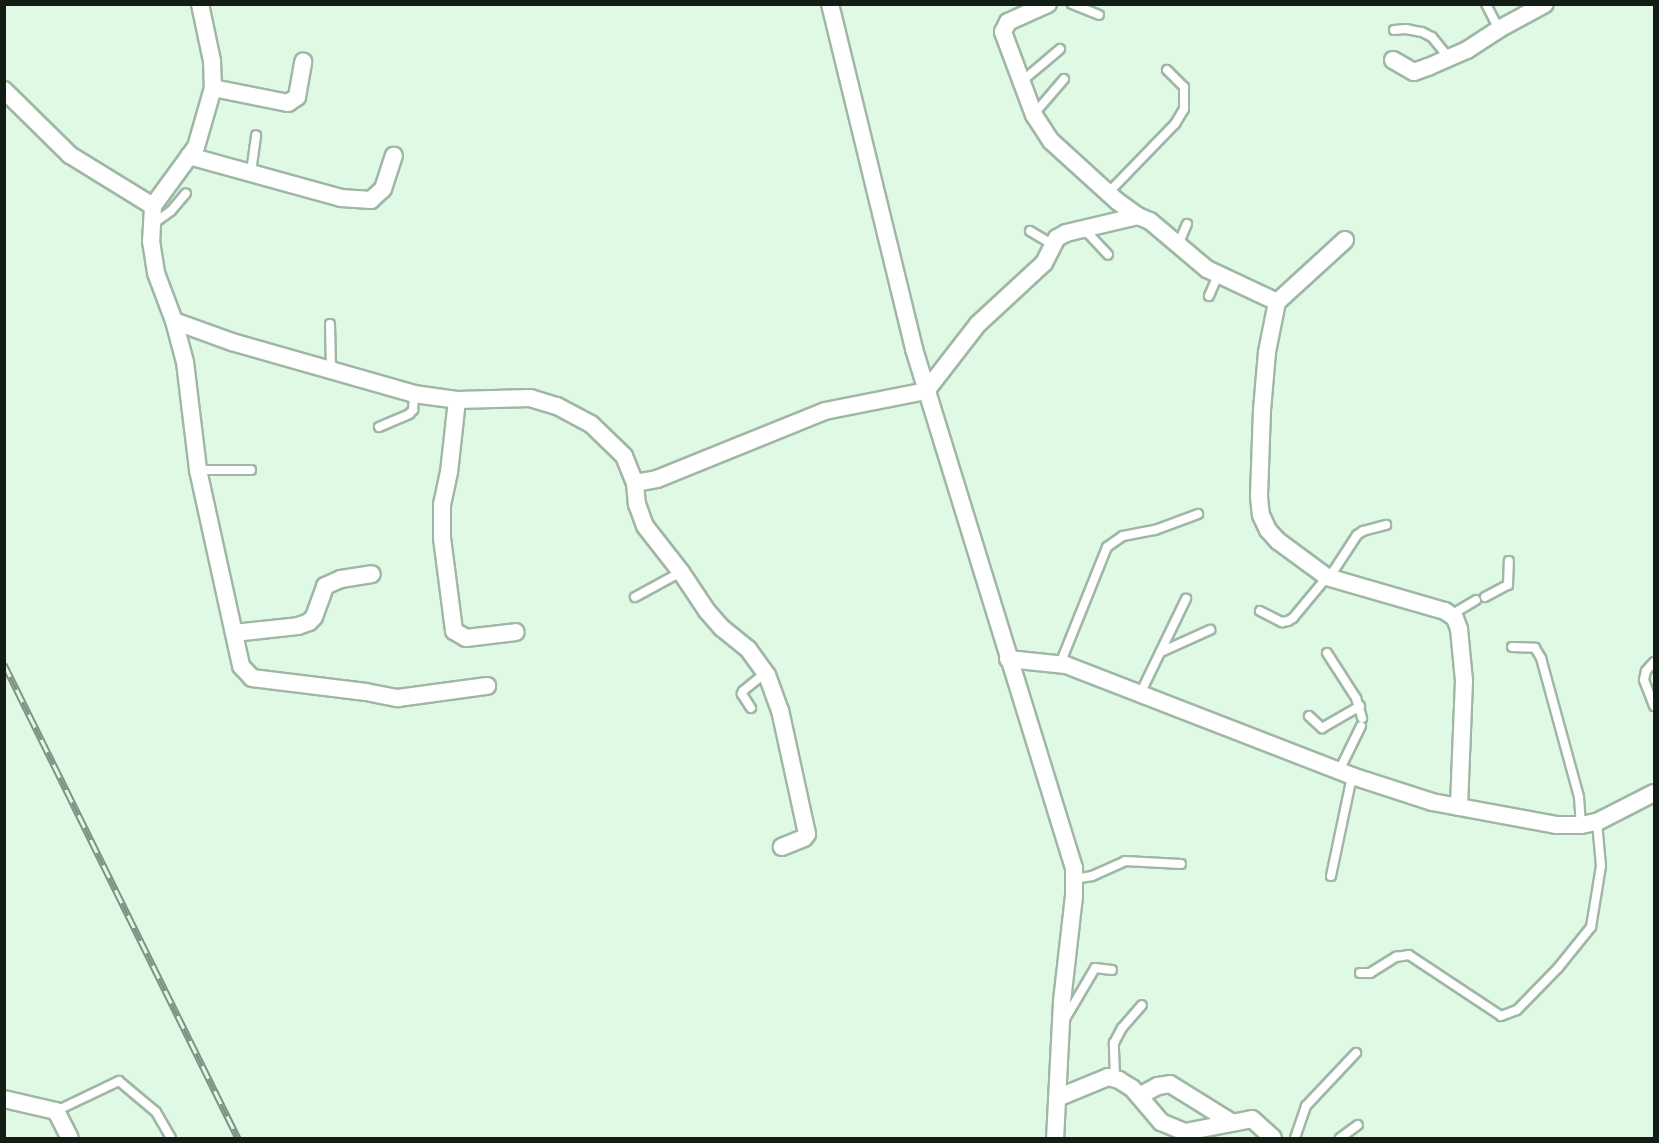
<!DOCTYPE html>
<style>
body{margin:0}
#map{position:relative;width:1659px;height:1143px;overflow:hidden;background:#e0f9e5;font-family:Arial,sans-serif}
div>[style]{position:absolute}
.roads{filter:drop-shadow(2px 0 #9fb7a4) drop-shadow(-2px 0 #9fb7a4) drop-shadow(0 2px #9fb7a4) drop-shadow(0 -2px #9fb7a4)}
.service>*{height:8px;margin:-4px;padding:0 4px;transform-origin:4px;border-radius:4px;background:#fff}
.minor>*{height:16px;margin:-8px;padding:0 8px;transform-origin:8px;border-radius:8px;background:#fff}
.rail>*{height:7px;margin-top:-3.5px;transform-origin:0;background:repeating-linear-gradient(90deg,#e0f9e5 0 14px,#809284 0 28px);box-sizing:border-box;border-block:2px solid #809284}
span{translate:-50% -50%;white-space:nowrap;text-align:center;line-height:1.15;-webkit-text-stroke:5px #e0f9e5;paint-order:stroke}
.frame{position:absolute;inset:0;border:6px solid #131c15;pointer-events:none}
</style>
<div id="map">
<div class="roads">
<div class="service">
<i style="left:1072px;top:4px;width:29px;rotate:22deg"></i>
<i style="left:1486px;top:4px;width:28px;rotate:63deg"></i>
<i style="left:1394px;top:30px;width:12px;rotate:-5deg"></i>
<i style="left:1406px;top:29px;width:16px;rotate:11deg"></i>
<i style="left:1422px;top:32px;width:11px;rotate:27deg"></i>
<i style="left:1432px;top:37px;width:27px;rotate:51deg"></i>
<i style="left:1021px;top:82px;width:51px;rotate:-40.2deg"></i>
<i style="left:1034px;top:114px;width:46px;rotate:-49.4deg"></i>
<i style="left:251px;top:172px;width:37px;rotate:-82deg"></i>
<i style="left:1109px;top:192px;width:95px;rotate:-45.9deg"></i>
<i style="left:1175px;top:124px;width:17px;rotate:-59deg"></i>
<i style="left:1184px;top:109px;width:22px;rotate:-90deg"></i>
<i style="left:1184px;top:87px;width:24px;rotate:-135deg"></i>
<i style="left:153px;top:224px;width:22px;rotate:-36deg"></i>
<i style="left:171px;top:211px;width:23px;rotate:-50deg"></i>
<i style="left:1084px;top:229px;width:35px;rotate:47deg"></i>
<i style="left:1030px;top:231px;width:27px;rotate:31deg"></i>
<i style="left:1178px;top:245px;width:23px;rotate:-67deg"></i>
<i style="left:1209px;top:296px;width:23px;rotate:-67deg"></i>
<i style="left:330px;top:324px;width:45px;rotate:88.7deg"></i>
<i style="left:379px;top:427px;width:33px;rotate:-23deg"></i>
<i style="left:409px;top:414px;width:6px;rotate:-45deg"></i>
<i style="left:413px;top:410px;width:16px;rotate:-86deg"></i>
<i style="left:198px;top:470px;width:53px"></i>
<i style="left:1329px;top:578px;width:51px;rotate:-56.9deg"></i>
<i style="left:1357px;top:535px;width:7px;rotate:-34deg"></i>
<i style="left:1363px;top:531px;width:24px;rotate:-15deg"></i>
<i style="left:635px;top:597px;width:52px;rotate:-28.5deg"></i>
<i style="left:1485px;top:597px;width:26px;rotate:-28deg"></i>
<i style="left:1508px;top:585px;width:24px;rotate:-88deg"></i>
<i style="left:1260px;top:611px;width:25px;rotate:27deg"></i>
<i style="left:1282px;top:622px;width:6px;rotate:-9deg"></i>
<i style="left:1288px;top:621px;width:6px;rotate:-31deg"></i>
<i style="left:1293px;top:618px;width:53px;rotate:-50.3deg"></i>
<i style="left:1451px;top:615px;width:29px;rotate:-31deg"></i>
<i style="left:1512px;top:647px;width:23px;rotate:2deg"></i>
<i style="left:1535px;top:648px;width:12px;rotate:59deg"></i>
<i style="left:1541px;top:658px;width:144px;rotate:74.7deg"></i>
<i style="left:1579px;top:797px;width:28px;rotate:86deg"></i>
<i style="left:1161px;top:652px;width:54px;rotate:-24.2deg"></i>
<i style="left:1327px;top:653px;width:54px;rotate:57.2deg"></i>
<i style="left:1356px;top:698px;width:21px;rotate:73deg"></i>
<i style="left:1654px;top:662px;width:12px;rotate:132deg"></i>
<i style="left:1646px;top:671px;width:9px;rotate:103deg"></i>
<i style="left:1644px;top:680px;width:28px;rotate:69deg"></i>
<i style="left:1060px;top:664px;width:126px;rotate:-68.1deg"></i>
<i style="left:1107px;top:547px;width:19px;rotate:-35deg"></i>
<i style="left:1123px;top:536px;width:33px;rotate:-11deg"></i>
<i style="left:1155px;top:530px;width:46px;rotate:-20.4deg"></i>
<i style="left:1140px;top:694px;width:106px;rotate:-64.2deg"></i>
<i style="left:751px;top:708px;width:17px;rotate:-123deg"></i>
<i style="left:742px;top:694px;width:3px;rotate:-72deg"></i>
<i style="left:743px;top:691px;width:28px;rotate:-39deg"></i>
<i style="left:1309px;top:716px;width:18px;rotate:43deg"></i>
<i style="left:1322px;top:728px;width:44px;rotate:-30.1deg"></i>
<i style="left:1339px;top:771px;width:50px;rotate:-63.9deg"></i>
<i style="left:1331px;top:876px;width:102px;rotate:-78.1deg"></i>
<i style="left:1075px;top:879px;width:17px;rotate:-10deg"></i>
<i style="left:1092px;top:876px;width:36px;rotate:-24deg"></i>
<i style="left:1125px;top:861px;width:56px;rotate:3.1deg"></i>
<i style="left:1360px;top:973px;width:10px"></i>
<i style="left:1370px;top:973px;width:31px;rotate:-32deg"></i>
<i style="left:1396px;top:957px;width:13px;rotate:-9deg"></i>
<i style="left:1409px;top:955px;width:110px;rotate:33.5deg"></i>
<i style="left:1501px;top:1016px;width:17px;rotate:-21deg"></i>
<i style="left:1517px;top:1010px;width:59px;rotate:-45.7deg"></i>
<i style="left:1558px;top:968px;width:53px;rotate:-51.2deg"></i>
<i style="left:1591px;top:927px;width:62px;rotate:-80.7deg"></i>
<i style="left:1601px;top:866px;width:44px;rotate:-95.2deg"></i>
<i style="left:1065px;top:1019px;width:59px;rotate:-59.5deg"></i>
<i style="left:1095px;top:968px;width:17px;rotate:7deg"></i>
<i style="left:1115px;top:1078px;width:35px;rotate:-92deg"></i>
<i style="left:1114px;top:1043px;width:17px;rotate:-62deg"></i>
<i style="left:1122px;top:1028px;width:30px;rotate:-49deg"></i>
<i style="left:56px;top:1111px;width:70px;rotate:-25.5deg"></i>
<i style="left:119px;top:1081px;width:48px;rotate:40deg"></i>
<i style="left:156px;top:1112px;width:30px;rotate:60deg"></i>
<i style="left:1295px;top:1138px;width:34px;rotate:-71deg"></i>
<i style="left:1306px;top:1106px;width:73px;rotate:-46.7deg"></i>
<i style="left:1340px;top:1138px;width:22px;rotate:-36deg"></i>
</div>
<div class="minor">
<i style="left:200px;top:4px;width:58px;rotate:78.1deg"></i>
<i style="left:212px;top:61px;width:27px;rotate:88deg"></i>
<i style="left:213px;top:88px;width:61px;rotate:106.1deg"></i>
<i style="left:196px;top:147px;width:73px;rotate:126.1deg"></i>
<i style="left:153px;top:206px;width:35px;rotate:93deg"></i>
<i style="left:151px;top:241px;width:32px;rotate:81deg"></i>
<i style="left:156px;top:273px;width:51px;rotate:69.4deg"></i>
<i style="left:174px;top:321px;width:42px;rotate:75deg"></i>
<i style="left:185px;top:362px;width:109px;rotate:83.1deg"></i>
<i style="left:198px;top:470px;width:201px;rotate:77.6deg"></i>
<i style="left:241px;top:666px;width:16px;rotate:47deg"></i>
<i style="left:252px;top:678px;width:115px;rotate:7deg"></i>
<i style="left:366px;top:692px;width:33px;rotate:11deg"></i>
<i style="left:398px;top:698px;width:90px;rotate:-7.7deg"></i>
<i style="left:830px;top:4px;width:355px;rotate:76.3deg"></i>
<i style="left:914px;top:349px;width:543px;rotate:72.87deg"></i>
<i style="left:1074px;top:868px;width:28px;rotate:90deg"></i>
<i style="left:1074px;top:896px;width:107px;rotate:96.5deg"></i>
<i style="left:1062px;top:1002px;width:136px;rotate:92.9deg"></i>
<i style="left:1048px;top:4px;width:44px;rotate:155.8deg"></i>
<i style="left:1008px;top:22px;width:11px;rotate:117deg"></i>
<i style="left:1003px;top:32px;width:89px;rotate:69.5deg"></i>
<i style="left:1034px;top:115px;width:31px;rotate:57deg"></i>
<i style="left:1051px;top:141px;width:89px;rotate:42.3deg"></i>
<i style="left:1117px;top:201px;width:26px;rotate:36deg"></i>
<i style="left:1138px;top:216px;width:13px;rotate:23deg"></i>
<i style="left:1150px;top:221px;width:75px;rotate:40.1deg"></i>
<i style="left:1207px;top:269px;width:77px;rotate:25.2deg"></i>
<i style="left:1393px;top:60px;width:24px;rotate:30deg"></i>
<i style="left:1414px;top:72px;width:15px;rotate:-20deg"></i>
<i style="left:1428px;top:67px;width:43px;rotate:-23.6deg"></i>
<i style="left:1467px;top:50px;width:38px;rotate:-33deg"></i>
<i style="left:1499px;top:29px;width:52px;rotate:-28.5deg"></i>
<i style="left:213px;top:88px;width:76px;rotate:11.3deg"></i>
<i style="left:288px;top:103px;width:11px;rotate:-34deg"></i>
<i style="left:297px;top:97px;width:36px;rotate:-80deg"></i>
<i style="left:4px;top:90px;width:93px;rotate:44.6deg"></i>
<i style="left:70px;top:155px;width:97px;rotate:31.6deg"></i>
<i style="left:189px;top:156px;width:158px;rotate:15.4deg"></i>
<i style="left:341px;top:198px;width:30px;rotate:4deg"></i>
<i style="left:371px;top:200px;width:16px;rotate:-43deg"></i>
<i style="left:383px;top:189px;width:35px;rotate:-72deg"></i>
<i style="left:1345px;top:240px;width:92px;rotate:137.6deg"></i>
<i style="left:1277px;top:302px;width:51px;rotate:101.3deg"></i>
<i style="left:1267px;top:352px;width:58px;rotate:94.9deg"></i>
<i style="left:1262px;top:410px;width:87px;rotate:92deg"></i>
<i style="left:1259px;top:497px;width:18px;rotate:84deg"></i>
<i style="left:1261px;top:515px;width:17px;rotate:65deg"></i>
<i style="left:1268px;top:530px;width:15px;rotate:48deg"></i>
<i style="left:1278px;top:541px;width:61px;rotate:36.3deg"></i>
<i style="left:1327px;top:577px;width:123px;rotate:16.1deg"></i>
<i style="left:1445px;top:611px;width:12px;rotate:35deg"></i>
<i style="left:1455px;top:618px;width:12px;rotate:70deg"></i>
<i style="left:1459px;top:629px;width:52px;rotate:84.5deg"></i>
<i style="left:1464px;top:681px;width:126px;rotate:92.3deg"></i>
<i style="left:174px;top:321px;width:62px;rotate:19.9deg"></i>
<i style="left:232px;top:342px;width:189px;rotate:15.9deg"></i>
<i style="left:414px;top:394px;width:43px;rotate:7.9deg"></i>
<i style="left:457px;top:400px;width:73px;rotate:-1.6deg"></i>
<i style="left:530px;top:398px;width:28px;rotate:17deg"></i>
<i style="left:557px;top:406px;width:38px;rotate:28deg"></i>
<i style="left:591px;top:424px;width:46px;rotate:44.1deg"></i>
<i style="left:624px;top:456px;width:29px;rotate:68deg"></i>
<i style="left:635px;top:483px;width:22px;rotate:-10deg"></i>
<i style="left:657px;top:479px;width:181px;rotate:-22deg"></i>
<i style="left:825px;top:411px;width:103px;rotate:-11.2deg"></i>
<i style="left:926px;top:391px;width:85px;rotate:-52.2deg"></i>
<i style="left:978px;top:324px;width:90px;rotate:-42.7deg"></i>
<i style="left:1044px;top:263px;width:28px;rotate:-63deg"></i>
<i style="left:1057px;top:238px;width:10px;rotate:-29deg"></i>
<i style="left:1066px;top:233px;width:74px;rotate:-13.3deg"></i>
<i style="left:457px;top:400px;width:72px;rotate:96.3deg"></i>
<i style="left:449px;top:472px;width:33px;rotate:102deg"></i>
<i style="left:442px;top:504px;width:34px;rotate:90deg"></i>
<i style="left:442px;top:538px;width:94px;rotate:82.6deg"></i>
<i style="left:454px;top:631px;width:14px;rotate:30deg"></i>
<i style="left:466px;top:638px;width:50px;rotate:-6.8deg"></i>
<i style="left:635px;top:483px;width:21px;rotate:85deg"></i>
<i style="left:637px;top:504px;width:23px;rotate:70deg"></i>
<i style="left:645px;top:526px;width:58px;rotate:52deg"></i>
<i style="left:681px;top:572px;width:47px;rotate:56.3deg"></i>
<i style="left:707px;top:611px;width:23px;rotate:49deg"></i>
<i style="left:722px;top:628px;width:33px;rotate:39deg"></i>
<i style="left:748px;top:649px;width:32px;rotate:54deg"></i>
<i style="left:767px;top:675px;width:37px;rotate:70deg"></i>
<i style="left:780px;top:710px;width:127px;rotate:77.7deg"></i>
<i style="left:807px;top:834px;width:5px;rotate:127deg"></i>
<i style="left:804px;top:838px;width:24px;rotate:158deg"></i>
<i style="left:234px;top:633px;width:64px;rotate:-6.2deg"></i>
<i style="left:298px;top:626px;width:12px;rotate:-20deg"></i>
<i style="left:309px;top:622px;width:7px;rotate:-45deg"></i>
<i style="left:314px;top:617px;width:33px;rotate:-70deg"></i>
<i style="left:325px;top:586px;width:17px;rotate:-24deg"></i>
<i style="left:341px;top:579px;width:31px;rotate:-9deg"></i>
<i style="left:1008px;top:659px;width:58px;rotate:5.9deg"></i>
<i style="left:1066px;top:665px;width:307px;rotate:21.2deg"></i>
<i style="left:1352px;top:776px;width:84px;rotate:18deg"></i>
<i style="left:1432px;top:802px;width:126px;rotate:10.5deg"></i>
<i style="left:1556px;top:825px;width:25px"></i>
<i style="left:1581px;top:825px;width:16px;rotate:-11deg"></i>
<i style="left:1597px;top:822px;width:64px;rotate:-27deg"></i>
<i style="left:1139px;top:1096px;width:21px;rotate:-28deg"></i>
<i style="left:1158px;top:1086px;width:12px;rotate:-9deg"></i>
<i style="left:1170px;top:1084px;width:72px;rotate:31.9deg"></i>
<i style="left:1057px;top:1098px;width:55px;rotate:-22.4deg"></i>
<i style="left:1108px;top:1077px;width:11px;rotate:15deg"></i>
<i style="left:1119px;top:1080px;width:15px;rotate:32deg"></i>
<i style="left:1132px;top:1088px;width:45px;rotate:49.5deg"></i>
<i style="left:1161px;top:1122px;width:26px;rotate:23deg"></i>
<i style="left:1185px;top:1132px;width:68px;rotate:-11deg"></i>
<i style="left:1252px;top:1119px;width:28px;rotate:42deg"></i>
<i style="left:4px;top:1099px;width:53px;rotate:13deg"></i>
<i style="left:56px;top:1111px;width:30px;rotate:63deg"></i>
</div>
</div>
<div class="rail">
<i style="left:4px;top:664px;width:529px;rotate:63.73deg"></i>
</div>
<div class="frame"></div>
</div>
